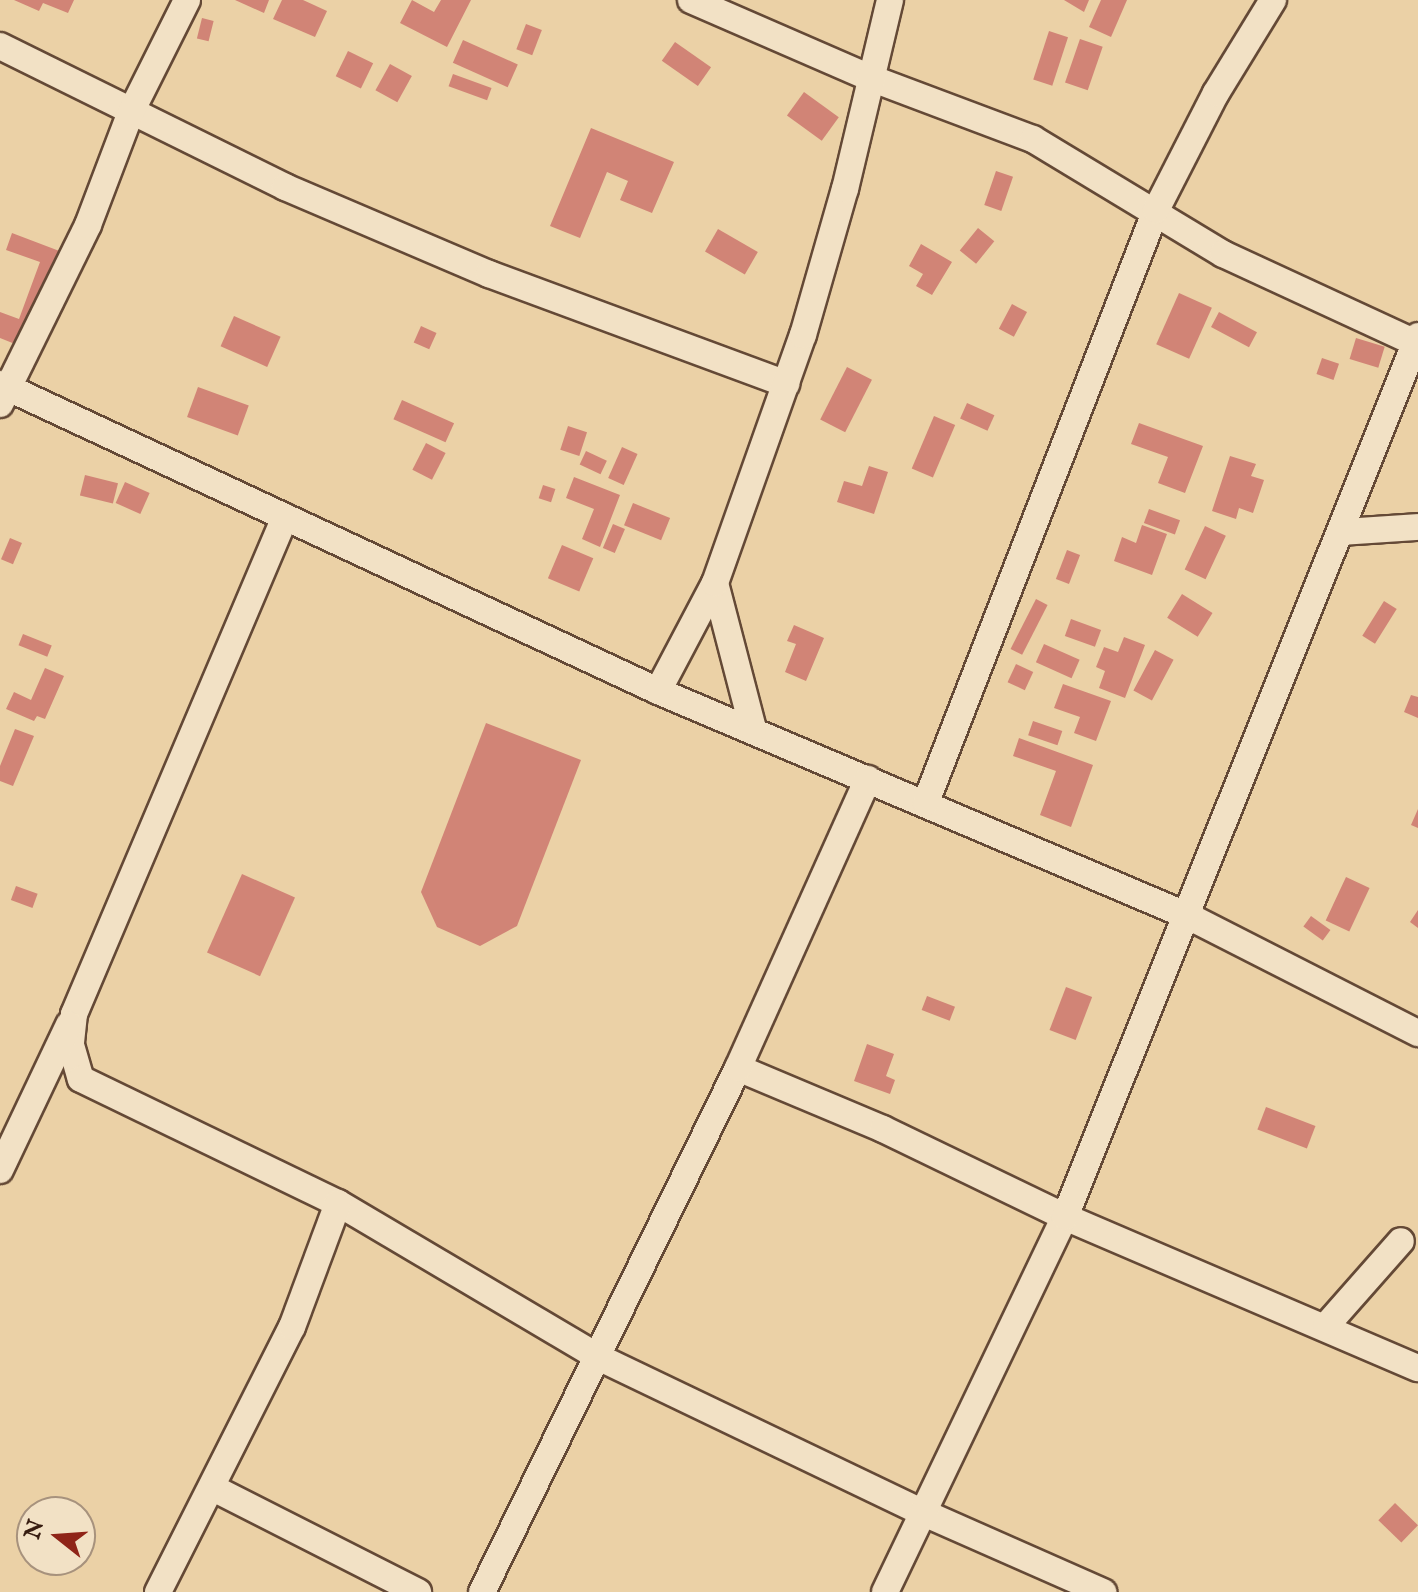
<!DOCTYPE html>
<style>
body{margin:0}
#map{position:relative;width:1418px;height:1592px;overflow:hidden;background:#ebd1a6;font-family:"IM FELL English",serif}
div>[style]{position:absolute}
.building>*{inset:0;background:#d18476;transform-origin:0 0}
.roads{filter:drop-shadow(2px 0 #644936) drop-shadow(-2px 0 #644936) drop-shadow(0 2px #644936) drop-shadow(0 -2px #644936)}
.street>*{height:26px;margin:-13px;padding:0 13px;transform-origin:13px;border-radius:13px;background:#f2e1c5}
span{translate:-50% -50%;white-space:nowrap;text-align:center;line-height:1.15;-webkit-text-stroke:8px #f2e1c5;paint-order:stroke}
.north{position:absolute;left:16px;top:1496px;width:80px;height:80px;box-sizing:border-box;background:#f2e1c5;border:2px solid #a7927d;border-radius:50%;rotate:287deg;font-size:22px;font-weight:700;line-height:32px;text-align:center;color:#371c10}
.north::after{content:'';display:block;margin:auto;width:28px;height:36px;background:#8f2418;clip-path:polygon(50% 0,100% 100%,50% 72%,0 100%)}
</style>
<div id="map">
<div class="building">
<i style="clip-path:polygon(14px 0,74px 0,68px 13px,43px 3px,39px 11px)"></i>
<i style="clip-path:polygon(235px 0,269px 0,264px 13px)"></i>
<i style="clip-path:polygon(282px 0,303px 0,327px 11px,315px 37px,273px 19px)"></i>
<i style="clip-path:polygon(412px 0,434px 12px,441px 0,471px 0,447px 47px,400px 23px)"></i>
<i style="clip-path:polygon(1064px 0,1089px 0,1084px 12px)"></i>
<i style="clip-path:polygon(1101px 0,1127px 0,1111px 37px,1089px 27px)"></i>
<i style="left:202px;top:18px;width:12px;height:21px;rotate:14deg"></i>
<i style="left:526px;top:24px;width:17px;height:27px;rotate:21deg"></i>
<i style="left:1049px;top:31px;width:20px;height:51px;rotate:18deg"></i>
<i style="left:1080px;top:39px;width:24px;height:46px;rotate:19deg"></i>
<i style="left:463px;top:40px;width:60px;height:25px;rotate:24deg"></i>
<i style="left:675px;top:42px;width:44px;height:23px;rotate:35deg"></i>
<i style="left:348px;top:51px;width:28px;height:28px;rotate:26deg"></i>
<i style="left:390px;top:64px;width:25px;height:30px;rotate:29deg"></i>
<i style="left:453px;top:74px;width:41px;height:13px;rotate:20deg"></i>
<i style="left:804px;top:92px;width:43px;height:29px;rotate:36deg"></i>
<i style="clip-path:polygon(591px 128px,674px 162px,652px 213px,620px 200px,628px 181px,607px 172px,580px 238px,550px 226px)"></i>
<i style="left:996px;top:171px;width:18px;height:36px;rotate:19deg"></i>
<i style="left:978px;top:228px;width:21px;height:29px;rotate:39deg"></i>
<i style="left:718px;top:229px;width:46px;height:26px;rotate:30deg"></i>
<i style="clip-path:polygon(12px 233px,62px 252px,25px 348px,0 338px,0 312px,19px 319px,40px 262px,6px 250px)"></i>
<i style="clip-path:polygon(921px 244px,952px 262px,932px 295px,916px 286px,923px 274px,909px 266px)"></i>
<i style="left:1179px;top:293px;width:36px;height:56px;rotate:24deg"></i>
<i style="left:1012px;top:304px;width:17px;height:28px;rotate:28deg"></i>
<i style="left:1219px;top:312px;width:43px;height:17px;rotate:28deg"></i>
<i style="left:234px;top:316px;width:51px;height:33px;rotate:24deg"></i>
<i style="left:421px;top:326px;width:17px;height:18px;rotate:24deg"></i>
<i style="left:1356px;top:338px;width:30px;height:22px;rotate:17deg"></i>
<i style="left:1322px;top:358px;width:18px;height:17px;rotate:19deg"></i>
<i style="left:847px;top:367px;width:28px;height:59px;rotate:27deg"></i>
<i style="left:198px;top:387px;width:54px;height:32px;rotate:20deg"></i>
<i style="left:402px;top:400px;width:57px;height:21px;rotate:24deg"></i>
<i style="left:967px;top:403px;width:30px;height:17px;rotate:24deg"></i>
<i style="left:934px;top:416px;width:23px;height:57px;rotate:23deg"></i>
<i style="clip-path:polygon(1139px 423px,1203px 446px,1185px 493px,1158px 483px,1168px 457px,1131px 444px)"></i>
<i style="left:568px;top:426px;width:20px;height:25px;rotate:18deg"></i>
<i style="left:426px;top:443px;width:22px;height:30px;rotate:27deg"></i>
<i style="left:622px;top:447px;width:17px;height:34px;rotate:24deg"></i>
<i style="left:586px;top:451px;width:23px;height:15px;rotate:25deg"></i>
<i style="clip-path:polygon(1230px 456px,1256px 464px,1251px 476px,1264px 480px,1253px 513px,1239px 508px,1236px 519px,1212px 511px)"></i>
<i style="clip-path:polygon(869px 466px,888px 472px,874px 514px,837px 502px,844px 481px,862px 486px)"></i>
<i style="left:85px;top:475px;width:34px;height:21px;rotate:14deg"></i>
<i style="clip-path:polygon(574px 477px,620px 495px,600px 547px,582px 539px,594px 509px,566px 498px)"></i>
<i style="left:125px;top:482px;width:27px;height:23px;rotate:24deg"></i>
<i style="left:543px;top:485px;width:13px;height:14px;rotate:18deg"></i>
<i style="left:633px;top:503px;width:40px;height:24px;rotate:22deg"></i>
<i style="left:1149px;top:509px;width:33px;height:15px;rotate:20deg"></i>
<i style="left:613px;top:524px;width:13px;height:26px;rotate:23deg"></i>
<i style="clip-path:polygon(1142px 525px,1167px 534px,1152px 575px,1114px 561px,1122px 537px,1136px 543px)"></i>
<i style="left:1205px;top:526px;width:23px;height:48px;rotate:25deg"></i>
<i style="left:10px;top:538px;width:13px;height:23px;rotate:23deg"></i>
<i style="left:562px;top:545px;width:34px;height:36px;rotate:23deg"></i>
<i style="left:1067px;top:550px;width:14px;height:31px;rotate:21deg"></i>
<i style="left:1182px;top:594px;width:36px;height:28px;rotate:32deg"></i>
<i style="left:1036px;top:599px;width:13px;height:56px;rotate:27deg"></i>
<i style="left:1384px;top:601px;width:15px;height:41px;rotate:32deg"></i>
<i style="left:1071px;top:619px;width:32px;height:18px;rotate:20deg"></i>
<i style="clip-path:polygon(794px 625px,824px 638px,806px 681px,785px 672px,796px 644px,787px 641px)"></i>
<i style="left:23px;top:634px;width:31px;height:12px;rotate:22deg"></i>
<i style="clip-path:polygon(1124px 637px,1145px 645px,1125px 698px,1099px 688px,1105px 671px,1096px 667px,1104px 647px,1118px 652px)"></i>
<i style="left:1044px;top:644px;width:39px;height:20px;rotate:24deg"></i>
<i style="left:1155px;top:650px;width:21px;height:46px;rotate:28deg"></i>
<i style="left:1016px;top:664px;width:19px;height:20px;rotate:25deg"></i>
<i style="clip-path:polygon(45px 668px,64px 676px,45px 719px,37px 716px,34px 721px,6px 709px,14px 692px,31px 700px)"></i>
<i style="clip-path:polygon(1063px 684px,1111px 701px,1096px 741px,1074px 733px,1080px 717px,1054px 708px)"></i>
<i style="clip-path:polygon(1411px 695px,1418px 697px,1418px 718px,1404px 712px)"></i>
<i style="left:1033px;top:721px;width:31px;height:15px;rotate:19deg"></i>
<i style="clip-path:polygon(486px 723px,581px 760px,517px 926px,480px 946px,437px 927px,421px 892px)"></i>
<i style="clip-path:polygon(15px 729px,34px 736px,13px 786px,0 781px,0 766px)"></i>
<i style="clip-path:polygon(1019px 738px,1093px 765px,1071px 827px,1040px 815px,1056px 771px,1013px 756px)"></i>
<i style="clip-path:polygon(1418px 809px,1418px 828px,1411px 825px)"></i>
<i style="left:242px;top:874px;width:58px;height:86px;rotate:24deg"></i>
<i style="left:1346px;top:877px;width:26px;height:48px;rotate:25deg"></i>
<i style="left:16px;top:886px;width:23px;height:15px;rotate:20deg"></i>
<i style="clip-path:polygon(1418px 910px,1418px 928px,1410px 922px)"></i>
<i style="left:1311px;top:916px;width:24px;height:13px;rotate:36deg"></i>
<i style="left:1066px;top:987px;width:28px;height:46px;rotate:21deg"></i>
<i style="left:927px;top:996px;width:30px;height:15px;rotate:21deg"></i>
<i style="clip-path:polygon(867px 1044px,894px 1054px,886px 1076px,895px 1080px,890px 1094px,854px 1081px)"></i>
<i style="left:1266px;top:1107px;width:53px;height:24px;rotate:21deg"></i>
<i style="left:1395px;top:1503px;width:32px;height:24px;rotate:44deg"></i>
</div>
<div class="roads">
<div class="street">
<i style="left:691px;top:0;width:198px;rotate:23.5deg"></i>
<i style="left:873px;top:79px;width:171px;rotate:20.6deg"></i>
<i style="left:1033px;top:139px;width:222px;rotate:31.2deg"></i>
<i style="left:1223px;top:254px;width:213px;rotate:24.8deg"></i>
<i style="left:0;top:46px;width:318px;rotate:26.3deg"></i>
<i style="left:285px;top:187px;width:222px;rotate:23.1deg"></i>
<i style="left:489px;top:274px;width:317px;rotate:20.3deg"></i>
<i style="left:0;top:384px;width:726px;rotate:25.01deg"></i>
<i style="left:658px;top:691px;width:576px;rotate:23deg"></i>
<i style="left:1188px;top:916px;width:258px;rotate:27deg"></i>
<i style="left:0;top:404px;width:199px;rotate:-63.8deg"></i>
<i style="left:88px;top:225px;width:121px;rotate:-69.2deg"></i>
<i style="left:131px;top:112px;width:125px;rotate:-63.4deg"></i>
<i style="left:285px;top:517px;width:540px;rotate:113deg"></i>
<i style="left:74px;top:1014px;width:31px;rotate:96deg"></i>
<i style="left:71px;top:1045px;width:35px;rotate:74deg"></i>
<i style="left:81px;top:1079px;width:285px;rotate:25.8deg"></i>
<i style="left:338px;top:1203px;width:304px;rotate:30.6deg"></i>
<i style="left:600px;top:1358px;width:359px;rotate:25.6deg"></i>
<i style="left:924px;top:1513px;width:196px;rotate:23.8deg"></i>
<i style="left:1342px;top:532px;width:76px;rotate:-3.8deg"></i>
<i style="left:715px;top:583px;width:151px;rotate:75.4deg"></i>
<i style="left:658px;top:691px;width:122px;rotate:-62.2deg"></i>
<i style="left:715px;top:583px;width:263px;rotate:-70.5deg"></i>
<i style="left:803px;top:335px;width:152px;rotate:-74deg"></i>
<i style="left:845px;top:189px;width:194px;rotate:-76.6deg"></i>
<i style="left:926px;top:802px;width:635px;rotate:-68.77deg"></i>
<i style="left:1156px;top:210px;width:131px;rotate:-62.9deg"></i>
<i style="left:1216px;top:93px;width:109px;rotate:-58.5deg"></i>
<i style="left:738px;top:1068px;width:157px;rotate:22.8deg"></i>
<i style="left:883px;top:1129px;width:202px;rotate:25.8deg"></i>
<i style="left:1065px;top:1217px;width:384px;rotate:23.2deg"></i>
<i style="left:0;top:1170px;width:161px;rotate:-64.6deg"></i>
<i style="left:1326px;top:1326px;width:113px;rotate:-48.6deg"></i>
<i style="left:213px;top:1488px;width:230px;rotate:26.9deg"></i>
<i style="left:158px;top:1592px;width:297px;rotate:-63.2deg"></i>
<i style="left:292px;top:1327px;width:132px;rotate:-69.6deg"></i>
<i style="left:482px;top:1592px;width:583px;rotate:-63.96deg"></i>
<i style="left:738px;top:1068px;width:317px;rotate:-65.8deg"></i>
<i style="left:885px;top:1592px;width:416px;rotate:-64.4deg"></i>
<i style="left:1065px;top:1217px;width:949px;rotate:-68.16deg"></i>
</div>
</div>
<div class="north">N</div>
</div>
